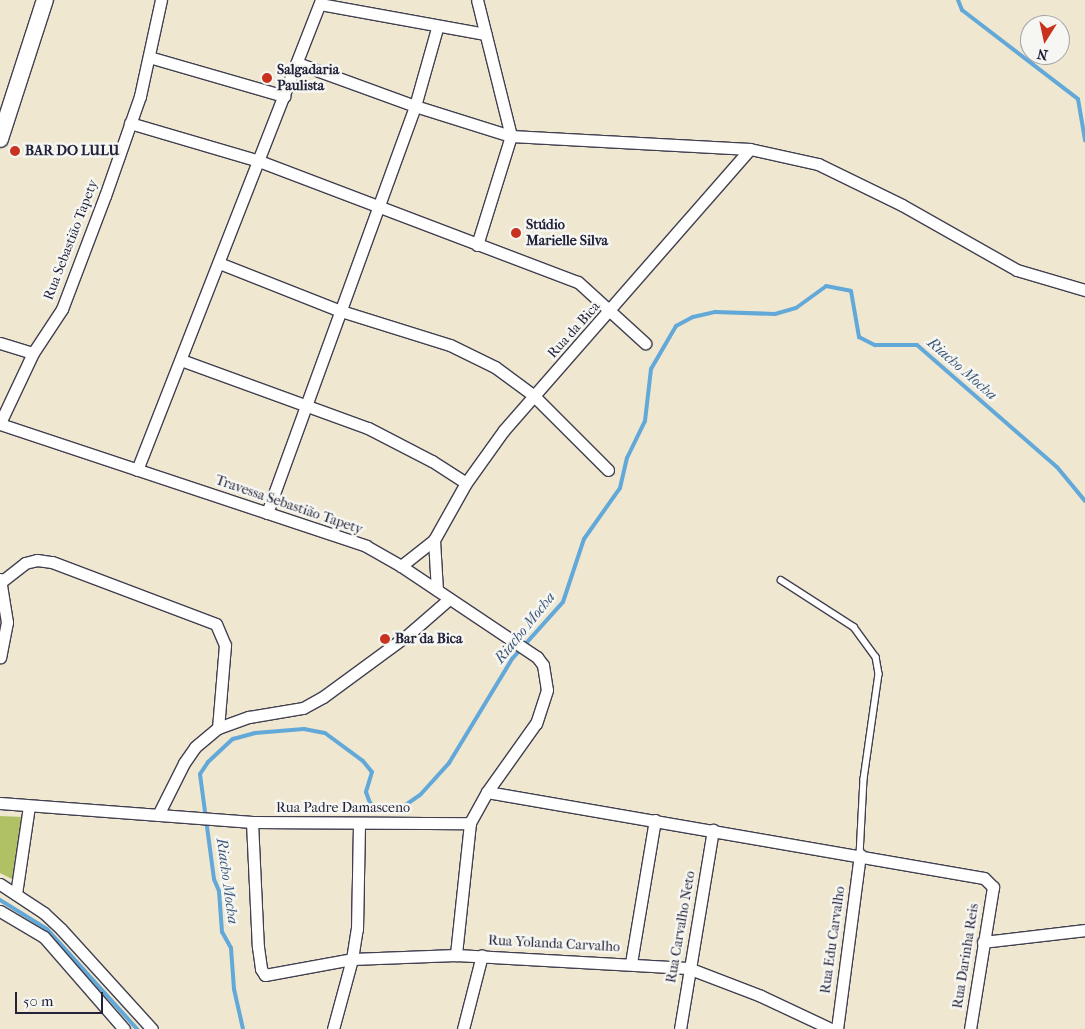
<!DOCTYPE html>
<meta charset="utf-8">
<style>
body{margin:0}
#map{position:relative;width:1085px;height:1029px;overflow:hidden;background:#f0e7d0;font-family:"IM FELL French Canon",serif}
div>[style]{position:absolute}
.green>*{inset:0;background:#b0c165}
.stream>*{height:4px;margin:-2px;padding:0 2px;transform-origin:2px;border-radius:2px;background:#62a8d8}
.roads{filter:drop-shadow(1px 0 #414051) drop-shadow(-1px 0 #414051) drop-shadow(0 1px #414051) drop-shadow(0 -1px #414051)}
.service>*{height:5.5px;margin:-2.75px;padding:0 2.75px;transform-origin:2.75px;border-radius:2.75px;background:#fff}
.minor>*{height:11px;margin:-5.5px;padding:0 5.5px;transform-origin:5.5px;border-radius:5.5px;background:#fff}
.secondary>*{height:16px;margin:-8px;padding:0 8px;transform-origin:8px;border-radius:8px;background:#fff}
.dots>*{width:14px;height:14px;translate:-50% -50%;box-sizing:border-box;border:2px solid #f6f6f2;border-radius:50%}
span{translate:-50% -50%;white-space:nowrap;text-align:center;line-height:1.15;-webkit-text-stroke:5px #f6f6f2;paint-order:stroke}
.poi-label{font-size:14px;color:#22223b;font-weight:700}
.left{translate:0 -50%;text-align:left}
.street-label{font-size:14px;color:#22223b}
.water-label{font-size:15px;color:#3c587a;font-style:italic}
.north{position:absolute;left:1020px;top:15px;width:50px;height:50px;box-sizing:border-box;background:#f6f6f2;border:1px solid #a1a1a9;border-radius:50%;rotate:190deg;font-size:14px;font-weight:700;line-height:20px;text-align:center;color:#22223b}
.north::after{content:'';display:block;margin:auto;width:18px;height:22px;background:#c8321e;clip-path:polygon(50% 0,100% 100%,50% 72%,0 100%)}
.scale{position:absolute;left:15px;top:992px;width:88px;height:22px;box-sizing:border-box;border:2px solid #22223b;border-top:0;padding-left:6px;font-size:15px;line-height:18px;white-space:nowrap;color:#22223b;-webkit-text-stroke:4px #f6f6f2;paint-order:stroke}
</style>
<div id="map">
<div class="green">
<i style="clip-path:polygon(0 816px,24px 817px,12px 879px,0 873px)"></i>
</div>
<div class="stream">
<i style="left:958px;top:0;width:11px;rotate:68deg"></i>
<i style="left:962px;top:10px;width:146px;rotate:37.5deg"></i>
<i style="left:1078px;top:99px;width:42px;rotate:80.3deg"></i>
<i style="left:0;top:900px;width:55px;rotate:31.7deg"></i>
<i style="left:47px;top:929px;width:135px;rotate:48deg"></i>
<i style="left:243px;top:1029px;width:41px;rotate:-102.7deg"></i>
<i style="left:234px;top:989px;width:41px;rotate:-94.2deg"></i>
<i style="left:231px;top:948px;width:18px;rotate:-119deg"></i>
<i style="left:222px;top:932px;width:41px;rotate:-94.2deg"></i>
<i style="left:219px;top:891px;width:13px;rotate:-113deg"></i>
<i style="left:214px;top:879px;width:106px;rotate:-97.6deg"></i>
<i style="left:200px;top:774px;width:14px;rotate:-56deg"></i>
<i style="left:208px;top:762px;width:34px;rotate:-43deg"></i>
<i style="left:233px;top:739px;width:23px;rotate:-15deg"></i>
<i style="left:255px;top:733px;width:49px;rotate:-4.7deg"></i>
<i style="left:304px;top:729px;width:21px;rotate:11deg"></i>
<i style="left:325px;top:733px;width:47px;rotate:36.4deg"></i>
<i style="left:363px;top:761px;width:14px;rotate:51deg"></i>
<i style="left:372px;top:772px;width:21px;rotate:107deg"></i>
<i style="left:366px;top:792px;width:12px;rotate:70deg"></i>
<i style="left:370px;top:803px;width:14px;rotate:34deg"></i>
<i style="left:382px;top:811px;width:15px"></i>
<i style="left:397px;top:811px;width:29px;rotate:-35deg"></i>
<i style="left:421px;top:794px;width:42px;rotate:-47.9deg"></i>
<i style="left:449px;top:763px;width:122px;rotate:-58.8deg"></i>
<i style="left:512px;top:659px;width:76px;rotate:-48.2deg"></i>
<i style="left:563px;top:602px;width:66px;rotate:-71.6deg"></i>
<i style="left:584px;top:539px;width:62px;rotate:-54.8deg"></i>
<i style="left:620px;top:488px;width:31px;rotate:-77deg"></i>
<i style="left:627px;top:458px;width:41px;rotate:-64.1deg"></i>
<i style="left:645px;top:421px;width:52px;rotate:-83.4deg"></i>
<i style="left:651px;top:369px;width:50px;rotate:-59.8deg"></i>
<i style="left:676px;top:326px;width:19px;rotate:-28deg"></i>
<i style="left:693px;top:317px;width:23px;rotate:-13deg"></i>
<i style="left:715px;top:312px;width:60px;rotate:1.9deg"></i>
<i style="left:775px;top:314px;width:22px;rotate:-16deg"></i>
<i style="left:796px;top:308px;width:37px;rotate:-36deg"></i>
<i style="left:826px;top:286px;width:25px;rotate:11deg"></i>
<i style="left:851px;top:291px;width:47px;rotate:80.1deg"></i>
<i style="left:859px;top:337px;width:18px;rotate:27deg"></i>
<i style="left:875px;top:345px;width:42px"></i>
<i style="left:917px;top:345px;width:186px;rotate:41.1deg"></i>
<i style="left:1057px;top:467px;width:44px;rotate:50.5deg"></i>
</div>
<div class="roads">
<div class="service">
<i style="left:781px;top:580px;width:87px;rotate:32.8deg"></i>
<i style="left:854px;top:627px;width:37px;rotate:54deg"></i>
<i style="left:876px;top:657px;width:17px;rotate:80deg"></i>
<i style="left:879px;top:674px;width:106px;rotate:98.1deg"></i>
<i style="left:864px;top:779px;width:76px;rotate:93deg"></i>
</div>
<div class="minor">
<i style="left:320px;top:4px;width:168px;rotate:10.3deg"></i>
<i style="left:149px;top:57px;width:141px;rotate:16.1deg"></i>
<i style="left:297px;top:63px;width:126px;rotate:20deg"></i>
<i style="left:415px;top:106px;width:101px;rotate:17.4deg"></i>
<i style="left:511px;top:136px;width:239px;rotate:3.1deg"></i>
<i style="left:750px;top:149px;width:70px;rotate:12.4deg"></i>
<i style="left:818px;top:164px;width:93px;rotate:26deg"></i>
<i style="left:902px;top:205px;width:132px;rotate:29.5deg"></i>
<i style="left:1017px;top:270px;width:71px;rotate:16.4deg"></i>
<i style="left:130px;top:123px;width:134px;rotate:16.4deg"></i>
<i style="left:259px;top:161px;width:341px;rotate:20.8deg"></i>
<i style="left:578px;top:282px;width:91px;rotate:42.3deg"></i>
<i style="left:477px;top:245px;width:114px;rotate:-72.7deg"></i>
<i style="left:511px;top:136px;width:140px;rotate:-104deg"></i>
<i style="left:219px;top:263px;width:131px;rotate:21.5deg"></i>
<i style="left:341px;top:311px;width:114px;rotate:17.3deg"></i>
<i style="left:450px;top:345px;width:50px;rotate:26.1deg"></i>
<i style="left:495px;top:367px;width:47px;rotate:36.4deg"></i>
<i style="left:533px;top:395px;width:106px;rotate:45deg"></i>
<i style="left:0;top:343px;width:34px;rotate:17deg"></i>
<i style="left:181px;top:360px;width:199px;rotate:20deg"></i>
<i style="left:368px;top:428px;width:72px;rotate:27.3deg"></i>
<i style="left:432px;top:461px;width:40px;rotate:32.9deg"></i>
<i style="left:0;top:423px;width:77px;rotate:-64.8deg"></i>
<i style="left:33px;top:353px;width:53px;rotate:-56.6deg"></i>
<i style="left:62px;top:309px;width:121px;rotate:-69.2deg"></i>
<i style="left:105px;top:196px;width:106px;rotate:-70.7deg"></i>
<i style="left:140px;top:96px;width:98px;rotate:-77.7deg"></i>
<i style="left:0;top:424px;width:386px;rotate:18.4deg"></i>
<i style="left:366px;top:546px;width:40px;rotate:29.7deg"></i>
<i style="left:401px;top:566px;width:164px;rotate:33.8deg"></i>
<i style="left:537px;top:657px;width:10px;rotate:53deg"></i>
<i style="left:543px;top:665px;width:25px;rotate:81deg"></i>
<i style="left:547px;top:690px;width:35px;rotate:108deg"></i>
<i style="left:536px;top:723px;width:85px;rotate:125.4deg"></i>
<i style="left:487px;top:792px;width:35px;rotate:119deg"></i>
<i style="left:470px;top:823px;width:133px;rotate:96.1deg"></i>
<i style="left:137px;top:470px;width:505px;rotate:-68.62deg"></i>
<i style="left:267px;top:513px;width:433px;rotate:-70deg"></i>
<i style="left:415px;top:106px;width:81px;rotate:-74.2deg"></i>
<i style="left:434px;top:540px;width:50px;rotate:86.6deg"></i>
<i style="left:401px;top:566px;width:42px;rotate:-38.2deg"></i>
<i style="left:434px;top:540px;width:65px;rotate:-60.7deg"></i>
<i style="left:466px;top:483px;width:65px;rotate:-54.4deg"></i>
<i style="left:504px;top:430px;width:373px;rotate:-48.8deg"></i>
<i style="left:0;top:579px;width:44px;rotate:80.8deg"></i>
<i style="left:7px;top:622px;width:36px;rotate:101deg"></i>
<i style="left:1px;top:582px;width:31px;rotate:-38deg"></i>
<i style="left:25px;top:563px;width:12px;rotate:-14deg"></i>
<i style="left:37px;top:560px;width:15px;rotate:8deg"></i>
<i style="left:52px;top:562px;width:175px;rotate:20.7deg"></i>
<i style="left:216px;top:624px;width:23px;rotate:67deg"></i>
<i style="left:225px;top:645px;width:83px;rotate:94.8deg"></i>
<i style="left:487px;top:792px;width:504px;rotate:9.82deg"></i>
<i style="left:984px;top:878px;width:13px;rotate:45deg"></i>
<i style="left:993px;top:887px;width:144px;rotate:99.2deg"></i>
<i style="left:0;top:803px;width:253px;rotate:4.3deg"></i>
<i style="left:252px;top:822px;width:218px;rotate:0.3deg"></i>
<i style="left:158px;top:815px;width:58px;rotate:-63.4deg"></i>
<i style="left:184px;top:763px;width:19px;rotate:-55deg"></i>
<i style="left:195px;top:747px;width:30px;rotate:-40deg"></i>
<i style="left:218px;top:728px;width:33px;rotate:-20deg"></i>
<i style="left:249px;top:717px;width:55px;rotate:-9.5deg"></i>
<i style="left:303px;top:708px;width:23px;rotate:-29deg"></i>
<i style="left:323px;top:697px;width:108px;rotate:-36.3deg"></i>
<i style="left:410px;top:633px;width:52px;rotate:-41.1deg"></i>
<i style="left:252px;top:822px;width:125px;rotate:87.3deg"></i>
<i style="left:258px;top:947px;width:22px;rotate:82deg"></i>
<i style="left:261px;top:969px;width:7px;rotate:56deg"></i>
<i style="left:265px;top:975px;width:88px;rotate:-10.4deg"></i>
<i style="left:352px;top:959px;width:104px;rotate:-2.2deg"></i>
<i style="left:456px;top:955px;width:232px;rotate:3.2deg"></i>
<i style="left:688px;top:968px;width:78px;rotate:21deg"></i>
<i style="left:761px;top:996px;width:77px;rotate:25.2deg"></i>
<i style="left:0;top:884px;width:53px;rotate:33.4deg"></i>
<i style="left:44px;top:913px;width:23px;rotate:43deg"></i>
<i style="left:61px;top:929px;width:135px;rotate:47.7deg"></i>
<i style="left:16px;top:894px;width:89px;rotate:-81.6deg"></i>
<i style="left:0;top:911px;width:51px;rotate:30.6deg"></i>
<i style="left:44px;top:937px;width:122px;rotate:49deg"></i>
<i style="left:983px;top:942px;width:103px;rotate:-6.7deg"></i>
<i style="left:631px;top:963px;width:145px;rotate:-80.5deg"></i>
<i style="left:333px;top:1029px;width:73px;rotate:-74.8deg"></i>
<i style="left:352px;top:959px;width:30px;rotate:-81deg"></i>
<i style="left:357px;top:929px;width:105px;rotate:-88.9deg"></i>
<i style="left:463px;top:1029px;width:76px;rotate:-75.6deg"></i>
<i style="left:680px;top:1029px;width:202px;rotate:-80.6deg"></i>
<i style="left:837px;top:1029px;width:176px;rotate:-82.5deg"></i>
</div>
<div class="secondary">
<i style="left:0;top:139px;width:146px;rotate:-72.1deg"></i>
</div>
</div>
<div class="dots">
<i style="left:267px;top:78px;background:#c8321e"></i>
<i style="left:15px;top:151px;background:#c8321e"></i>
<i style="left:516px;top:233px;background:#c8321e"></i>
<i style="left:385px;top:639px;background:#c8321e"></i>
</div>
<div class="poi-label">
<span class="left" style="left:277px;top:78px">Salgadaria<br>Paulista</span>
<span class="left" style="left:25px;top:151px">BAR DO LULU</span>
<span class="left" style="left:526px;top:233px">Stúdio<br>Marielle Silva</span>
<span class="left" style="left:395px;top:639px">Bar da Bica</span>
</div>
<div class="street-label">
<span style="left:71px;top:240px;rotate:-69deg">Rua Sebastião Tapety</span>
<span style="left:574px;top:330px;rotate:-48deg">Rua da Bica</span>
<span style="left:289px;top:505px;rotate:19deg">Travessa Sebastião Tapety</span>
<span style="left:343px;top:808px">Rua Padre Damasceno</span>
<span style="left:681px;top:927px;rotate:-80deg">Rua Carvalho Neto</span>
<span style="left:833px;top:940px;rotate:-82deg">Rua Edu Carvalho</span>
<span style="left:554px;top:944px;rotate:3deg">Rua Yolanda Carvalho</span>
<span style="left:966px;top:956px;rotate:-81deg">Rua Darinha Reis</span>
</div>
<div class="water-label">
<span style="left:962px;top:369px;rotate:41deg">Riacho Mocha</span>
<span style="left:525px;top:628px;rotate:-51deg">Riacho Mocha</span>
<span style="left:227px;top:881px;rotate:82deg">Riacho Mocha</span>
</div>
<div class="north">N</div>
<div class="scale">50 m</div>
</div>
